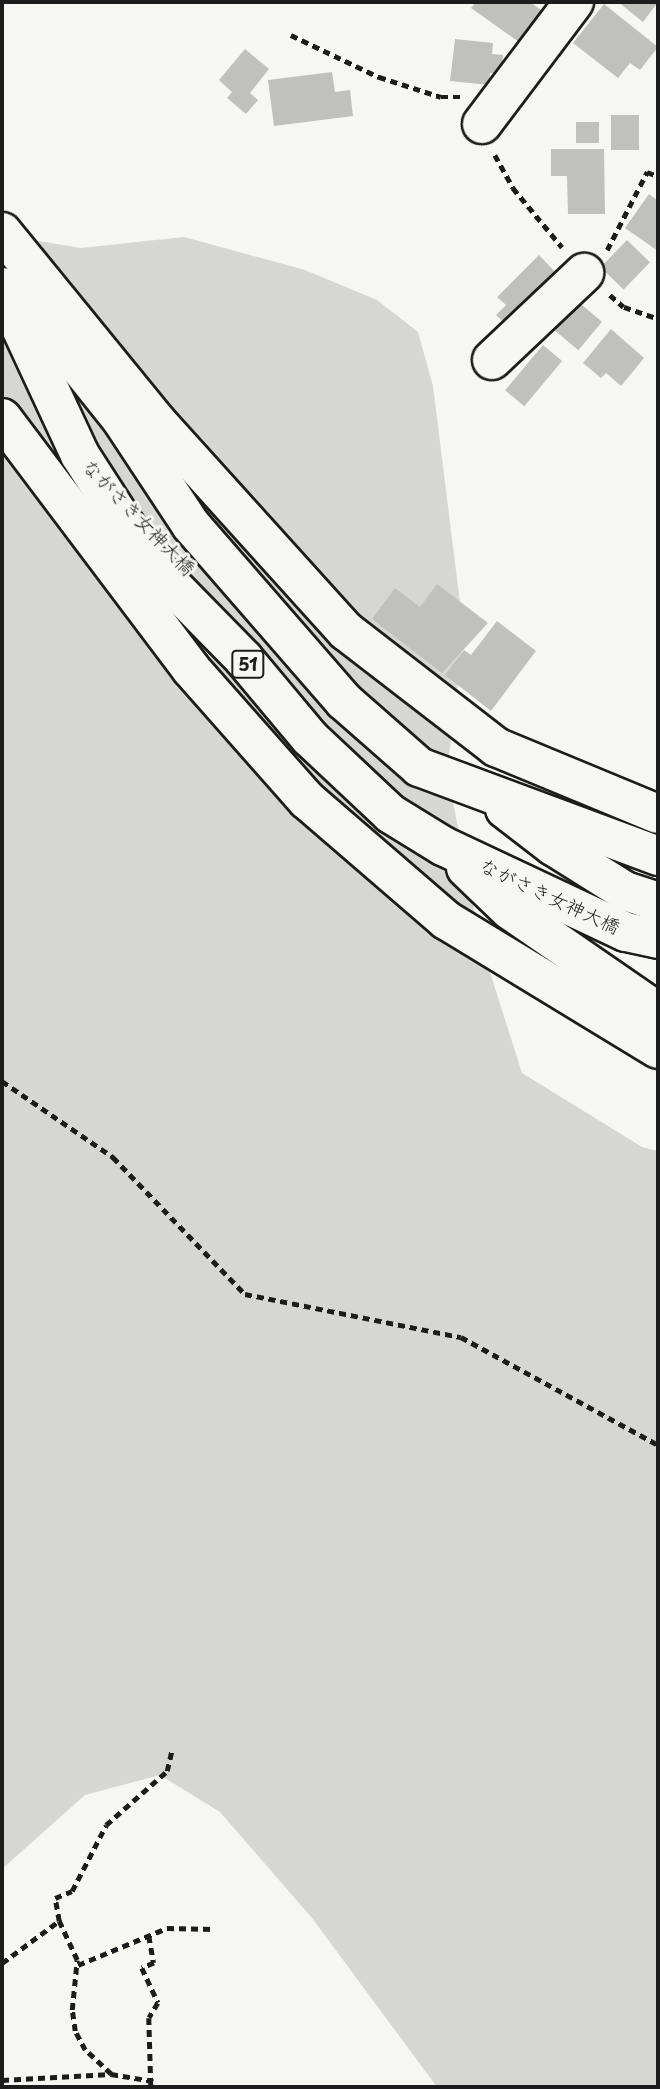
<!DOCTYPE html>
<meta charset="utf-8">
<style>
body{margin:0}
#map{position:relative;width:660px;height:2089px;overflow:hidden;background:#f6f6f2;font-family:"Playpen Sans","Klee One",sans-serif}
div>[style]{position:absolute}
.green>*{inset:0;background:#d6d6d2}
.building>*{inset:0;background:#c0c0bd;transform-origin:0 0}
.path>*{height:4.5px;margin-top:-2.25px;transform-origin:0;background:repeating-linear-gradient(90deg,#1c1c1c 0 7px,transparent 0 12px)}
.roads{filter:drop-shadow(2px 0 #1c1c1c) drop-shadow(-2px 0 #1c1c1c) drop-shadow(0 2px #1c1c1c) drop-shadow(0 -2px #1c1c1c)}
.minor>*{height:38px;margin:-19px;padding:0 19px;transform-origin:19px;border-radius:19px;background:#f6f6f2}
.major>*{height:38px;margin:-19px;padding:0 19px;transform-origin:19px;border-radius:19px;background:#f6f6f2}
span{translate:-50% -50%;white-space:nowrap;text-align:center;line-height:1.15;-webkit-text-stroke:6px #f6f6f2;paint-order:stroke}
.shield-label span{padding:2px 5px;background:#f6f6f2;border:2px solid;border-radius:5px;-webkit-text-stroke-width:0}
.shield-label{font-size:18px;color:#1c1c1c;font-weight:700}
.street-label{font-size:19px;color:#1c1c1c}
.frame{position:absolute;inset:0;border:4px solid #1c1c1c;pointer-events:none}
</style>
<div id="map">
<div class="green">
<i style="clip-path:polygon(2px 235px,81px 248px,184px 237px,305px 270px,377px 300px,418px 332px,433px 386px,464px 635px,447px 771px,480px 941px,522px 1073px,642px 1147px,658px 1151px,658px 2087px,437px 2087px,312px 1918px,220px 1812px,160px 1775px,85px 1795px,2px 1869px)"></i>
</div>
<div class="building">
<i style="clip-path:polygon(476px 2px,530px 2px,541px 10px,519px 42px,471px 8px)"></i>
<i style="clip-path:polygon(618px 2px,658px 2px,643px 22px)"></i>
<i style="clip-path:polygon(604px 4px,658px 47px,640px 70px,630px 63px,618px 78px,573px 43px)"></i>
<i style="clip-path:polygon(455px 39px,493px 43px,492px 54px,503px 55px,501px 74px,490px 73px,489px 85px,450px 81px)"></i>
<i style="clip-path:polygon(245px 49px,269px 69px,250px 93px,258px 100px,246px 114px,227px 98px,232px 92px,219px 80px)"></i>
<i style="clip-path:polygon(332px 72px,335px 92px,350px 90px,353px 116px,274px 126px,268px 80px)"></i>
<i style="left:611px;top:115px;width:28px;height:35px"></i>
<i style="left:576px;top:122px;width:23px;height:21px"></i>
<i style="clip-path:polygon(551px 149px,604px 149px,605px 214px,568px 214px,567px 176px,551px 176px)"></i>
<i style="clip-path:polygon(649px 194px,658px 201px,658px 251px,625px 228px)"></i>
<i style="left:627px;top:240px;width:32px;height:38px;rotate:44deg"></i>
<i style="clip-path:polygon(539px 255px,560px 277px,510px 328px,496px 315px,506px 305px,497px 297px)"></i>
<i style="left:576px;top:300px;width:34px;height:37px;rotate:40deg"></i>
<i style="clip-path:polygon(611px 329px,644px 358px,621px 386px,606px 373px,601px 378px,583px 363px)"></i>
<i style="left:543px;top:345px;width:25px;height:59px;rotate:40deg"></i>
<i style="clip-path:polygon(437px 584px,488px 623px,442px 673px,372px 619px,395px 588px,420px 607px)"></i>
<i style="clip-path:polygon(497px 621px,536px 651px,491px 711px,445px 675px,464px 650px,471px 655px)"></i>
</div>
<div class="path">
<i style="left:291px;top:35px;width:98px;rotate:25.5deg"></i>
<i style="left:379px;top:77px;width:65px;rotate:17.9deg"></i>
<i style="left:441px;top:97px;width:19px"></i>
<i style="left:495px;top:155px;width:38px;rotate:61deg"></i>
<i style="left:513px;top:188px;width:77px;rotate:50.3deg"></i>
<i style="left:607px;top:250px;width:88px;rotate:-62.9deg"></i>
<i style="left:647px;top:172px;width:12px;rotate:20deg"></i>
<i style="left:610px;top:295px;width:18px;rotate:41deg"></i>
<i style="left:624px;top:307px;width:36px;rotate:19deg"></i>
<i style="left:2px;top:1081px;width:135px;rotate:34.4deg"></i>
<i style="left:113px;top:1157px;width:190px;rotate:46.1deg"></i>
<i style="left:245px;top:1294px;width:220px;rotate:11.3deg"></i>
<i style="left:461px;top:1337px;width:225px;rotate:28.7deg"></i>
<i style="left:149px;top:1936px;width:27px;rotate:80deg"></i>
<i style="left:154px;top:1963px;width:13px;rotate:157deg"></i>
<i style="left:142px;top:1968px;width:38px;rotate:65deg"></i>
<i style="left:158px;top:2003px;width:17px;rotate:121deg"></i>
<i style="left:149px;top:2018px;width:69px;rotate:88.3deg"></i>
<i style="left:2px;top:1963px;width:71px;rotate:-36.4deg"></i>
<i style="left:78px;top:1965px;width:96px;rotate:-22.6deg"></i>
<i style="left:167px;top:1928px;width:48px;rotate:1.2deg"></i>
<i style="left:111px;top:2074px;width:35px;rotate:-137deg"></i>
<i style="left:85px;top:2050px;width:21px;rotate:-118deg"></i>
<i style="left:75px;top:2031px;width:21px;rotate:-98deg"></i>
<i style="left:72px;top:2010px;width:50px;rotate:-84.3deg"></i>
<i style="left:77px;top:1960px;width:43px;rotate:-114.8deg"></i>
<i style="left:59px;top:1921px;width:23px;rotate:-100deg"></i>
<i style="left:55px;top:1898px;width:18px;rotate:-22deg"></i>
<i style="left:72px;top:1891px;width:74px;rotate:-62.7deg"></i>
<i style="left:106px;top:1825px;width:81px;rotate:-41.5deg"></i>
<i style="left:167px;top:1771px;width:23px;rotate:-77deg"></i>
<i style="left:2px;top:2080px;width:109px;rotate:-3.2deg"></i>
<i style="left:111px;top:2074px;width:43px;rotate:9.5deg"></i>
</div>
<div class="roads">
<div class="minor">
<i style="left:482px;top:124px;width:153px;rotate:-53deg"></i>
<i style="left:2px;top:232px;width:245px;rotate:50.8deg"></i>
<i style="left:157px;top:422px;width:282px;rotate:47.9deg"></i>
<i style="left:346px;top:631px;width:190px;rotate:37.7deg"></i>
<i style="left:496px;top:747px;width:175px;rotate:22.5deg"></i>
<i style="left:492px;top:360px;width:127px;rotate:-43.4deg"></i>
<i style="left:2px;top:418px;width:314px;rotate:53deg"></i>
<i style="left:191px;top:669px;width:175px;rotate:48.5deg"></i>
<i style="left:307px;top:800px;width:184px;rotate:40.8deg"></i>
<i style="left:446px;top:920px;width:248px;rotate:31.3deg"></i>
</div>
<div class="major">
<i style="left:2px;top:287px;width:185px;rotate:65.1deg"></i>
<i style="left:80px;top:455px;width:127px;rotate:57.2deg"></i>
<i style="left:149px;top:562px;width:134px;rotate:45.6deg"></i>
<i style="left:243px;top:658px;width:104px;rotate:50.1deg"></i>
<i style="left:310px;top:738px;width:111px;rotate:43.2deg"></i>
<i style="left:391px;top:814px;width:61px;rotate:31.6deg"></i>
<i style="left:443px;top:846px;width:202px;rotate:25.2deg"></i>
<i style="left:626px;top:932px;width:33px;rotate:12deg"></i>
<i style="left:25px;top:299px;width:154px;rotate:51.3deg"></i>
<i style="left:121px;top:419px;width:127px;rotate:56.6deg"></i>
<i style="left:191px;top:525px;width:233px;rotate:49deg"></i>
<i style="left:344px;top:701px;width:100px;rotate:41.3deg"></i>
<i style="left:419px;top:767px;width:255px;rotate:20.4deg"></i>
<i style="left:505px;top:809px;width:61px;rotate:37.6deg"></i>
<i style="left:553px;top:846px;width:85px;rotate:32deg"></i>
<i style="left:625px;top:891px;width:35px;rotate:18deg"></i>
<i style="left:466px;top:868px;width:61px;rotate:43.7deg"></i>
<i style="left:510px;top:910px;width:180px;rotate:34.6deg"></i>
</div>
</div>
<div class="shield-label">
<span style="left:248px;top:664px">51</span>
</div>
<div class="street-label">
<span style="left:139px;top:517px;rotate:46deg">ながさき女神大橋</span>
<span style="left:550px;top:896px;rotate:25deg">ながさき女神大橋</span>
</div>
<div class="frame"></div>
</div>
